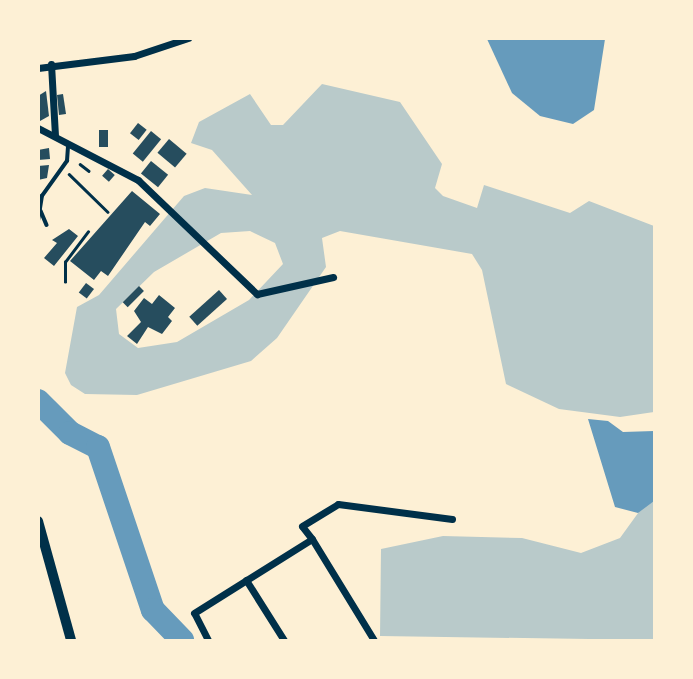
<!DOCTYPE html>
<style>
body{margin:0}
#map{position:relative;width:693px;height:679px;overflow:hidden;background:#fdf0d5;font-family:Literata,serif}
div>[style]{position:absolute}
.green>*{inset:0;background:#b9caca}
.water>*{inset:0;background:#669bbc}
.river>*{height:24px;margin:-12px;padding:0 12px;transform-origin:12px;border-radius:12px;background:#669bbc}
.building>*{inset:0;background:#264d5e;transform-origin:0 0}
.path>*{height:2.5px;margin:-1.25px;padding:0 1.25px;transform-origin:1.25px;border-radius:1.25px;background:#003049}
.service>*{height:3.5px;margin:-1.75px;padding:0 1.75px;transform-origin:1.75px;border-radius:1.75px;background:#003049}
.minor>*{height:7px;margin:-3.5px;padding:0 3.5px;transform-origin:3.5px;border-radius:3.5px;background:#003049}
.primary>*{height:10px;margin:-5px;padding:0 5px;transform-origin:5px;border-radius:5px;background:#003049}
span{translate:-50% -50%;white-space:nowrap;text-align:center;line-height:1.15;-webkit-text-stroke:7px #fdf0d5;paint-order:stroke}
.frame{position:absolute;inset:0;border:40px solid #fdf0d5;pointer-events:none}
</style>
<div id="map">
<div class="green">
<i style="clip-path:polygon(evenodd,322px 84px,400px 102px,442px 164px,435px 188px,443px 196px,477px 208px,484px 185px,570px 213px,589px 201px,654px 226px,654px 412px,620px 417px,559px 409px,506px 384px,482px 270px,472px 254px,340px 231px,322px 238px,326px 267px,277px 338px,251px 361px,137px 395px,85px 394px,71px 385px,65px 373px,77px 307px,99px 295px,184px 196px,205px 188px,252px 195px,212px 150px,191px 143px,199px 122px,250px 94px,271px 125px,283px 125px,322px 84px,250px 231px,275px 243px,283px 264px,249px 300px,177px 342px,138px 348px,119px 334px,116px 309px,154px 272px,221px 233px,250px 231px)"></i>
<i style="clip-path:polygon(654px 491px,654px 640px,380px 636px,381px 549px,443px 536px,522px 538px,581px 553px,620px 538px)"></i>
</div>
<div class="water">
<i style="clip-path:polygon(487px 39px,605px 39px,594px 110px,573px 124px,540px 116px,512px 93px)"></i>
<i style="clip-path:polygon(588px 419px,608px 421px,623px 432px,654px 431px,654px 501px,638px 513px,615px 507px)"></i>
</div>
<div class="river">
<i style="left:38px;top:401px;width:45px;rotate:45deg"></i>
<i style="left:70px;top:433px;width:31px;rotate:27deg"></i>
<i style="left:98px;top:447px;width:172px;rotate:71.4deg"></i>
<i style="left:153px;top:610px;width:42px;rotate:46deg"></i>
</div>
<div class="building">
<i style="clip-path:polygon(46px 91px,49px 116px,40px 121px,38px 96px)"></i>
<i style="clip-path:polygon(63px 94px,66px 114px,59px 115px,57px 95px)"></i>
<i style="left:138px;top:123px;width:11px;height:13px;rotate:38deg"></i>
<i style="left:99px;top:130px;width:9px;height:17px"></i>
<i style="left:151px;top:131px;width:13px;height:29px;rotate:39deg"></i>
<i style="left:169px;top:139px;width:23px;height:18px;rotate:40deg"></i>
<i style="clip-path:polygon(49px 148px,50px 159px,38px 160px,38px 150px)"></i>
<i style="left:151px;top:161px;width:22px;height:16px;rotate:39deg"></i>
<i style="clip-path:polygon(49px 165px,47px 178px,38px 180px,38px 166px)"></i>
<i style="left:108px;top:169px;width:9px;height:9px;rotate:41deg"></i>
<i style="clip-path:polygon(132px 191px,160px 214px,150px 226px,145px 222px,108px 276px,101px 271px,94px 280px,70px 261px)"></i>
<i style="clip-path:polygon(69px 229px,78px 236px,54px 266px,44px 258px,57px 243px,52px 240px)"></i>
<i style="left:86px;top:283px;width:10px;height:12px;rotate:37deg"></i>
<i style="left:139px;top:286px;width:7px;height:23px;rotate:45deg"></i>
<i style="left:219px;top:290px;width:12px;height:40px;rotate:48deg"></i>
<i style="clip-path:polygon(159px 295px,175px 308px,168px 317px,172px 321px,162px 334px,148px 327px,137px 344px,127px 336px,141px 322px,134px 311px,144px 298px,152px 304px)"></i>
</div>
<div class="path">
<i style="left:80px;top:164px;width:11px;rotate:38deg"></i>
<i style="left:69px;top:174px;width:54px;rotate:44.3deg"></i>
<i style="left:65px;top:282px;width:20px;rotate:-90deg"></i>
<i style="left:65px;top:262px;width:38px;rotate:-53deg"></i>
</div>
<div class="service">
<i style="left:41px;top:211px;width:15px;rotate:67deg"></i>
<i style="left:38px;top:221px;width:25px;rotate:-81deg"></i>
<i style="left:42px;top:196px;width:43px;rotate:-54.5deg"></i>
<i style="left:67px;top:161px;width:16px;rotate:-86deg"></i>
</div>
<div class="minor">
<i style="left:51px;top:64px;width:72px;rotate:86.8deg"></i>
<i style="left:38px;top:68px;width:97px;rotate:-7.1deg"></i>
<i style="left:134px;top:56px;width:57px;rotate:-18.4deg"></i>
<i style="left:38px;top:128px;width:113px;rotate:27.5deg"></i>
<i style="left:138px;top:180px;width:165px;rotate:43.8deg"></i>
<i style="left:257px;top:294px;width:78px;rotate:-12.6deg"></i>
<i style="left:312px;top:539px;width:16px;rotate:-128deg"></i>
<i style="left:302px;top:526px;width:42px;rotate:-31.4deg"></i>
<i style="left:338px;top:504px;width:115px;rotate:7.5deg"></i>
<i style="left:246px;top:580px;width:71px;rotate:57.7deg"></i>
<i style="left:208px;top:640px;width:30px;rotate:-117deg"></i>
<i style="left:194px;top:613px;width:139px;rotate:-32.1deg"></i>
<i style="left:312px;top:539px;width:119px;rotate:58.5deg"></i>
</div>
<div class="primary">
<i style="left:38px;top:521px;width:123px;rotate:74.5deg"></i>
</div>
<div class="frame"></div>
</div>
